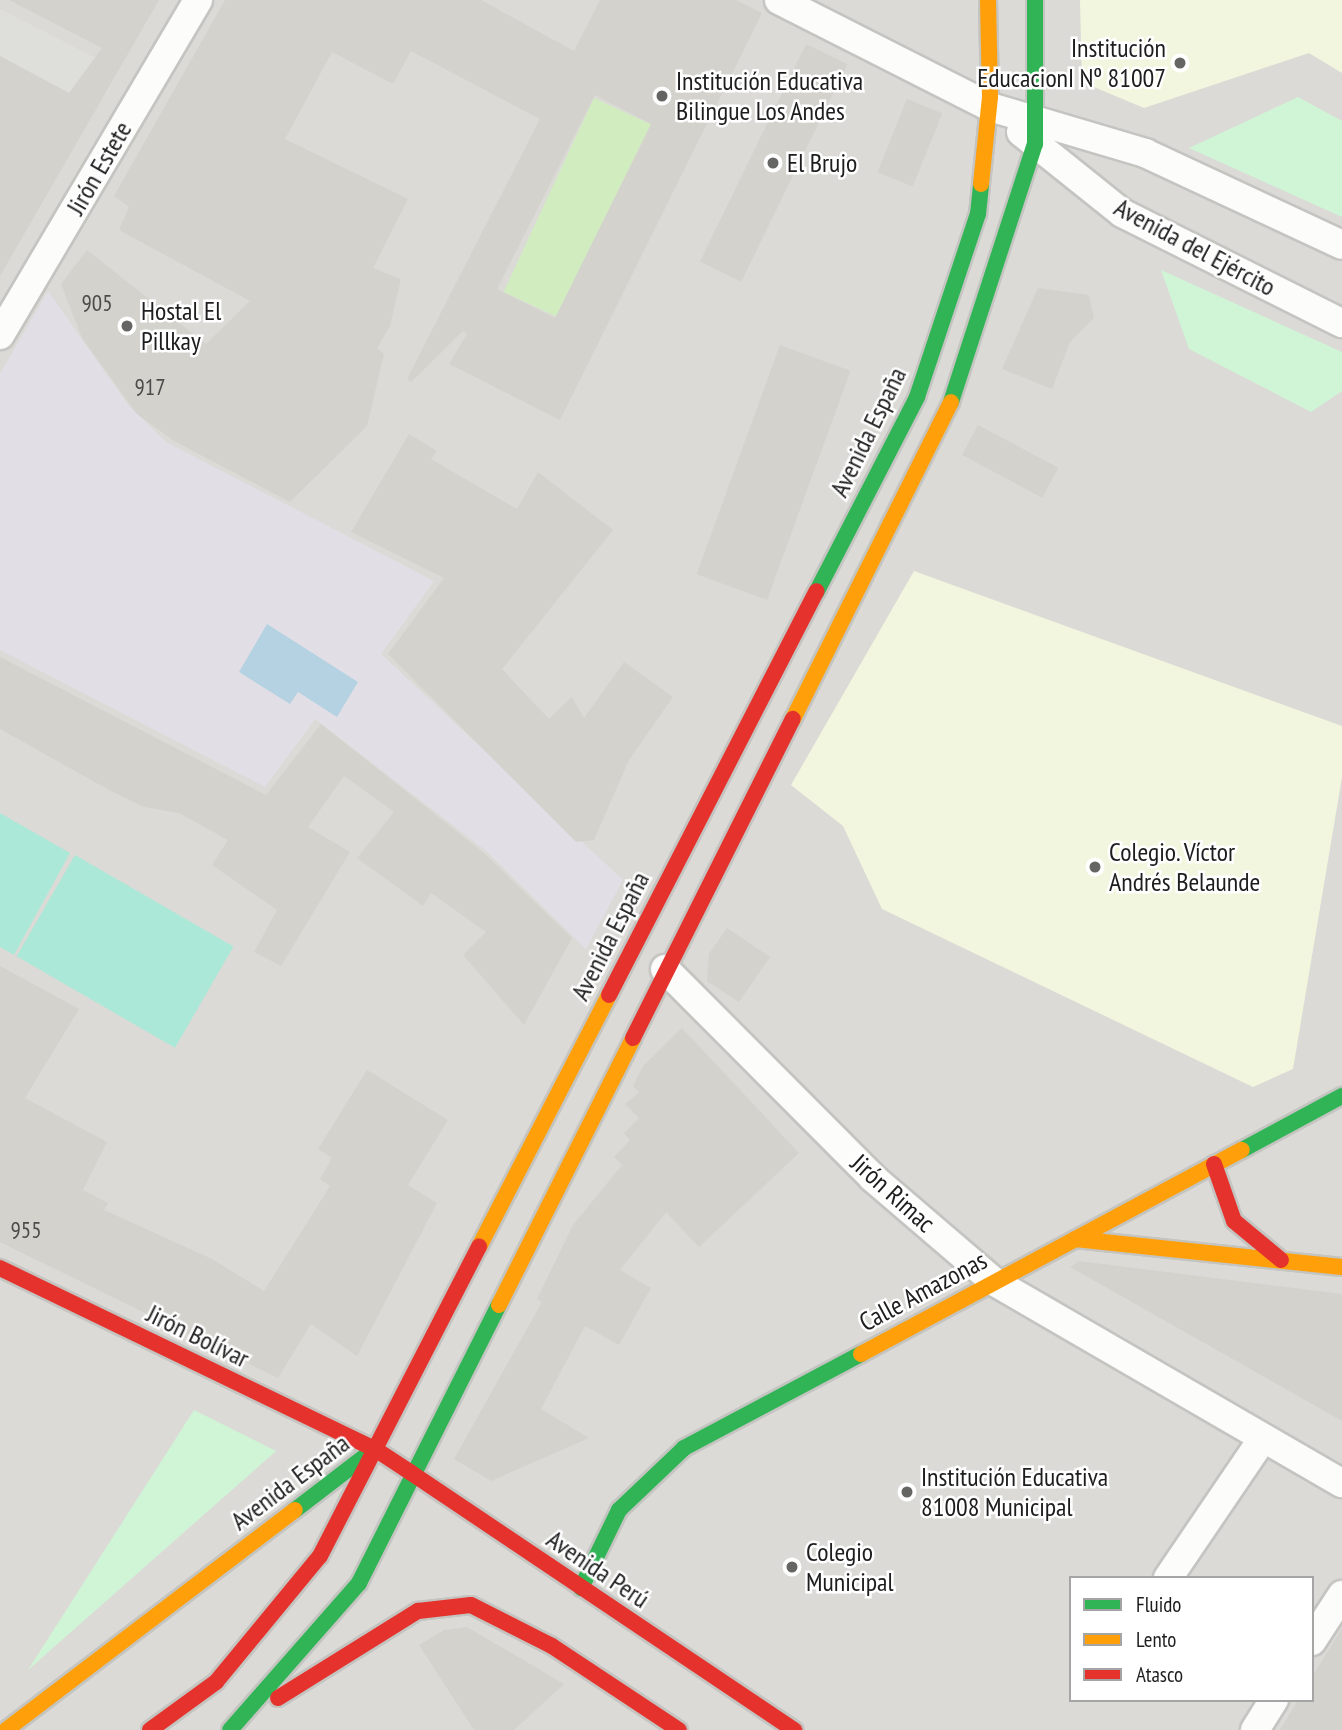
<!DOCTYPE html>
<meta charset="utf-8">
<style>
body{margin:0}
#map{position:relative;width:1342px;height:1730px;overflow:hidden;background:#ecebe4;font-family:"PT Sans Narrow",sans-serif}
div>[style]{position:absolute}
.residential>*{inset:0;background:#dbdad6}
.education>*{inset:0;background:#f3f6de}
.grass>*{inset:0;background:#d1edc0;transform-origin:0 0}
.park>*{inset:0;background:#d0f5d6}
.pitch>*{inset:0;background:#ace8d7;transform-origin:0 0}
.parking>*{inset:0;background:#dededb}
.plaza>*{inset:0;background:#e1dfe5}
.water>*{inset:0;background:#b5d2e2}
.building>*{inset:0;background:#d4d2cd;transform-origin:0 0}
.roads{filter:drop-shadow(2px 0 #c4c4c1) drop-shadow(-2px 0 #c4c4c1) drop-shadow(0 2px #c4c4c1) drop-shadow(0 -2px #c4c4c1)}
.street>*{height:28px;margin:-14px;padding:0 14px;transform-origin:14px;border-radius:14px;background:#fcfcfb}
.fast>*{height:16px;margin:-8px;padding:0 8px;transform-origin:8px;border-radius:8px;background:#30b455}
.slow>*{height:16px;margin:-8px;padding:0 8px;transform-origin:8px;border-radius:8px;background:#ff9f0a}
.jam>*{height:16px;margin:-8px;padding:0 8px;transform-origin:8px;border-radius:8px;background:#e5322d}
.dots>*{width:19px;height:19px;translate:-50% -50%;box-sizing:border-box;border:4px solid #fff;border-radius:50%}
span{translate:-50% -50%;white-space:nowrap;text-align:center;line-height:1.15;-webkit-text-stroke:5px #fff;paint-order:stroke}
.number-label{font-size:23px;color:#4c4b4a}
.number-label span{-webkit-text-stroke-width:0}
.poi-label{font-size:26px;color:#1d1d1d}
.right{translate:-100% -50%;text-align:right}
.left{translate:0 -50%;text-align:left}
.street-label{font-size:26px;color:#1d1d1d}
.legend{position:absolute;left:1069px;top:1576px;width:245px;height:126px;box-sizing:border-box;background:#fff;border:2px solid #a5a5a5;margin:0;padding:9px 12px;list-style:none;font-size:21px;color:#1d1d1d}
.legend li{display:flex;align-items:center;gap:14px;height:35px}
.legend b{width:35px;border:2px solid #a5a5a5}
</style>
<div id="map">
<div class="residential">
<i style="clip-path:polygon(evenodd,0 0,1342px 0,1342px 1730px,0 1730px,0 0,1071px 1578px,1312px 1578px,1312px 1700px,1071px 1700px,1071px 1578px)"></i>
</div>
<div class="education">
<i style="clip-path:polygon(1080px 0,1342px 0,1342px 73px,1309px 53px,1144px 108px,1082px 82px)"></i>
<i style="clip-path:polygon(914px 571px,1342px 726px,1342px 777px,1293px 1069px,1253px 1087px,882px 909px,843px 826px,791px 785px)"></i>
</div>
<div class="grass">
<i style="left:594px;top:98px;width:63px;height:214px;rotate:25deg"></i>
</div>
<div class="park">
<i style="clip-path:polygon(1298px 97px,1342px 121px,1342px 217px,1189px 148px)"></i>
<i style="clip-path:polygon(1161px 270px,1342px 352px,1342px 391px,1311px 412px,1189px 349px)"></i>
<i style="clip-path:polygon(194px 1410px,276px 1451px,28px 1670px)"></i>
</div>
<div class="pitch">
<i style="clip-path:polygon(0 813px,70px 853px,14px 955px,0 947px)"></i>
<i style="left:75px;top:855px;width:183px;height:117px;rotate:30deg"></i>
</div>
<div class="parking">
<i style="clip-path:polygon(0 9px,119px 70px,106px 94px,78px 81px,69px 93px,0 56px)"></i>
</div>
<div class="plaza">
<i style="clip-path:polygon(48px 291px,129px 406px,166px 442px,434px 581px,381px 654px,623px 880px,586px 949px,485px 850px,315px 719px,265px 787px,0 650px,0 374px)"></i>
</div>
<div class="water">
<i style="clip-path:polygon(267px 624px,358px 682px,337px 717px,298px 692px,290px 704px,239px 672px)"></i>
</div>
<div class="building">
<i style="clip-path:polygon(9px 0,159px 0,0 276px,0 56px,69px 93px,102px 48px)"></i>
<i style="clip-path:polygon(evenodd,225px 0,481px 0,574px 51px,600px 0,736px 0,762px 13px,560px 420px,449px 364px,467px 334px,463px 331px,411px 382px,407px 379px,540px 119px,411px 51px,393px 84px,332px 52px,285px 139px,408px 199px,373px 268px,401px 279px,390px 326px,377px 348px,384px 354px,367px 426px,290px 502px,174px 441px,137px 414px,82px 338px,61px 284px,87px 250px,206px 344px,250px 301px,119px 230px,129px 207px,114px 196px,225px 0,595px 95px,651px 124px,555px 318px,497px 289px,595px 95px)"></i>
<i style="left:806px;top:44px;width:46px;height:242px;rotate:26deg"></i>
<i style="left:907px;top:99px;width:38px;height:79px;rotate:22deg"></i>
<i style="clip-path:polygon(1038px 288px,1089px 295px,1094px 318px,1070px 342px,1052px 389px,1002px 369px)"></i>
<i style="left:780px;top:345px;width:75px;height:244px;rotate:20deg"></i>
<i style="left:978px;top:425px;width:91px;height:34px;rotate:28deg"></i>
<i style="clip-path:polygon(409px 434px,437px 451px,431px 459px,517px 509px,538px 472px,613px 530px,502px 669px,549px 719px,572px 697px,584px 718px,624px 662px,673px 697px,629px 760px,594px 840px,576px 842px,388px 654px,444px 578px,351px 532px)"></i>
<i style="clip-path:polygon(0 657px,266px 795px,321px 724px,484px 853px,572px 938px,524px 1025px,463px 955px,486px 932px,431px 893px,423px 906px,357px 858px,394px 812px,344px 776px,308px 827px,350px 852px,281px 966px,254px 952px,277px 910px,212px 865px,228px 840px,179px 813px,144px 807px,109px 790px,0 729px)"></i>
<i style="clip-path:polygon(727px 928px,770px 957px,739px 1002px,707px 981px,709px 954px)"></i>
<i style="clip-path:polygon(0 966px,79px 1009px,25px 1098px,107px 1142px,83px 1190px,108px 1203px,104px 1210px,212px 1259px,264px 1291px,330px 1186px,320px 1179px,332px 1158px,318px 1149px,367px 1070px,448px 1120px,408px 1185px,437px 1203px,357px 1356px,311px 1324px,278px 1378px,0 1242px)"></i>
<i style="clip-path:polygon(682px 1028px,799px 1153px,699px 1247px,666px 1212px,620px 1270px,651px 1288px,619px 1345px,585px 1326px,541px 1409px,589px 1438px,491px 1481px,454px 1459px,542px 1302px,537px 1299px,573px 1225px,622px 1165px,614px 1157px,630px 1140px,624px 1133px,639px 1118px,625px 1104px,639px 1092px,633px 1086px,643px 1066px)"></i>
<i style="clip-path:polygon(1079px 1261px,1342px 1294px,1342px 1421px,1070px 1267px)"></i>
<i style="clip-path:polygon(467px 1627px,564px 1684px,514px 1730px,474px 1730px,419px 1645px,444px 1630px)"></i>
<i style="clip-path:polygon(1342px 1628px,1342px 1730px,1280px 1730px,1298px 1700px,1312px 1700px,1312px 1677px)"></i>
</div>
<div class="roads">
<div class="street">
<i style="left:779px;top:0;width:237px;rotate:26.9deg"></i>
<i style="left:990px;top:107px;width:162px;rotate:16.5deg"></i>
<i style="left:1145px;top:153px;width:217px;rotate:25deg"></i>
<i style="left:1021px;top:132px;width:129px;rotate:38.7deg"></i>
<i style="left:1122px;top:213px;width:246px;rotate:26.6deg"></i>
<i style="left:0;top:335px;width:389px;rotate:-59.4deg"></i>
<i style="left:665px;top:969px;width:295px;rotate:45.1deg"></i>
<i style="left:873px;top:1178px;width:158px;rotate:40.6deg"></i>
<i style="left:993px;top:1281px;width:403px;rotate:30.1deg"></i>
<i style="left:1168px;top:1578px;width:169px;rotate:-55.8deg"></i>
<i style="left:1312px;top:1641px;width:55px;rotate:-56.9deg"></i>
<i style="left:1255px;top:1730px;width:36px;rotate:-58deg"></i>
</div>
<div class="fast">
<i style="left:951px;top:402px;width:271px;rotate:-72deg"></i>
<i style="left:1035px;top:144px;width:144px;rotate:-90deg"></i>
<i style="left:817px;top:591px;width:218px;rotate:-62.7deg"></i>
<i style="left:917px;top:397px;width:193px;rotate:-71.6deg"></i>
<i style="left:978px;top:214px;width:30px;rotate:-84deg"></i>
<i style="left:1242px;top:1150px;width:114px;rotate:-28.4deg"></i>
<i style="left:295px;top:1510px;width:92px;rotate:-37.5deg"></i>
<i style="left:581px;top:1588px;width:87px;rotate:-64deg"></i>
<i style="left:619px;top:1510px;width:90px;rotate:-43.6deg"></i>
<i style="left:684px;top:1448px;width:200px;rotate:-28deg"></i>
<i style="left:230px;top:1730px;width:196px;rotate:-48.7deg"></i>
<i style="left:359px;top:1583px;width:311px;rotate:-63.3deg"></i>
</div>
<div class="slow">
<i style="left:981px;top:184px;width:87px;rotate:-84.1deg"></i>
<i style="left:990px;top:97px;width:97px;rotate:-91.2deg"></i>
<i style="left:793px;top:719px;width:354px;rotate:-63.5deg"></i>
<i style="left:1075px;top:1239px;width:268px;rotate:6deg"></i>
<i style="left:479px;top:1247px;width:284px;rotate:-62.7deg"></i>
<i style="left:499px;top:1305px;width:299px;rotate:-63.3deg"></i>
<i style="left:861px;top:1354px;width:432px;rotate:-28.2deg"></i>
<i style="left:6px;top:1730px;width:363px;rotate:-37.3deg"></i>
</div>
<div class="jam">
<i style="left:609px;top:995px;width:454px;rotate:-62.8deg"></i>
<i style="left:633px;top:1038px;width:357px;rotate:-63.4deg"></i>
<i style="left:1214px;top:1164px;width:60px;rotate:70.7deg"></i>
<i style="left:1234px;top:1221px;width:61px;rotate:39.7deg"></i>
<i style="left:0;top:1268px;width:416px;rotate:25.8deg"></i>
<i style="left:375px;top:1449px;width:42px;rotate:33.3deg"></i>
<i style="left:410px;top:1472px;width:463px;rotate:33.9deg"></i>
<i style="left:278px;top:1698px;width:165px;rotate:-31.9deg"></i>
<i style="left:418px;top:1611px;width:53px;rotate:-6.5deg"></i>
<i style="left:471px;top:1605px;width:91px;rotate:26.8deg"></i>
<i style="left:552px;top:1646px;width:152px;rotate:33.5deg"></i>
<i style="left:150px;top:1730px;width:82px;rotate:-36deg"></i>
<i style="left:216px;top:1682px;width:163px;rotate:-50.5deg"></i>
<i style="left:320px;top:1556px;width:348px;rotate:-62.8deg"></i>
</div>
</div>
<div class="dots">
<i style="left:1180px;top:63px;background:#656563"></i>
<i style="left:662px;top:96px;background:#656563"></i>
<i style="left:773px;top:163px;background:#656563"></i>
<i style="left:127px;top:326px;background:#656563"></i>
<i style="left:1095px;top:867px;background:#656563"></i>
<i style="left:907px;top:1492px;background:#656563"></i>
<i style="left:792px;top:1567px;background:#656563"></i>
</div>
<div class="number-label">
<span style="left:97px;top:303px">905</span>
<span style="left:150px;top:387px">917</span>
<span style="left:26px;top:1230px">955</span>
</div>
<div class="poi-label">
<span class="right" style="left:1166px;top:63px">Institución<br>EducacionI Nº 81007</span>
<span class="left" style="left:676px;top:96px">Institución Educativa<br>Bilingue Los Andes</span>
<span class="left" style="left:787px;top:163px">El Brujo</span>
<span class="left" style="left:141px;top:326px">Hostal El<br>Pillkay</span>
<span class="left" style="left:1109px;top:867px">Colegio. Víctor<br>Andrés Belaunde</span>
<span class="left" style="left:921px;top:1492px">Institución Educativa<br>81008 Municipal</span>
<span class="left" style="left:806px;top:1567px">Colegio<br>Municipal</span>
</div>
<div class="street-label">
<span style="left:99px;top:168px;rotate:-60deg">Jirón Estete</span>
<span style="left:1195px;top:247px;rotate:28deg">Avenida del Ejército</span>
<span style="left:868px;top:432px;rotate:-64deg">Avenida España</span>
<span style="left:610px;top:936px;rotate:-63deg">Avenida España</span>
<span style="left:893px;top:1193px;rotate:42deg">Jirón Rimac</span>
<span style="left:923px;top:1291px;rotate:-28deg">Calle Amazonas</span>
<span style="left:198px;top:1336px;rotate:26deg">Jirón Bolívar</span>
<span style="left:290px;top:1482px;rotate:-37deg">Avenida España</span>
<span style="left:598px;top:1569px;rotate:34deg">Avenida Perú</span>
</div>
<ul class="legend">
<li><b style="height:9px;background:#30b455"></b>Fluido</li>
<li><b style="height:9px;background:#ff9f0a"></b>Lento</li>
<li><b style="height:9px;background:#e5322d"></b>Atasco</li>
</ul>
</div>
